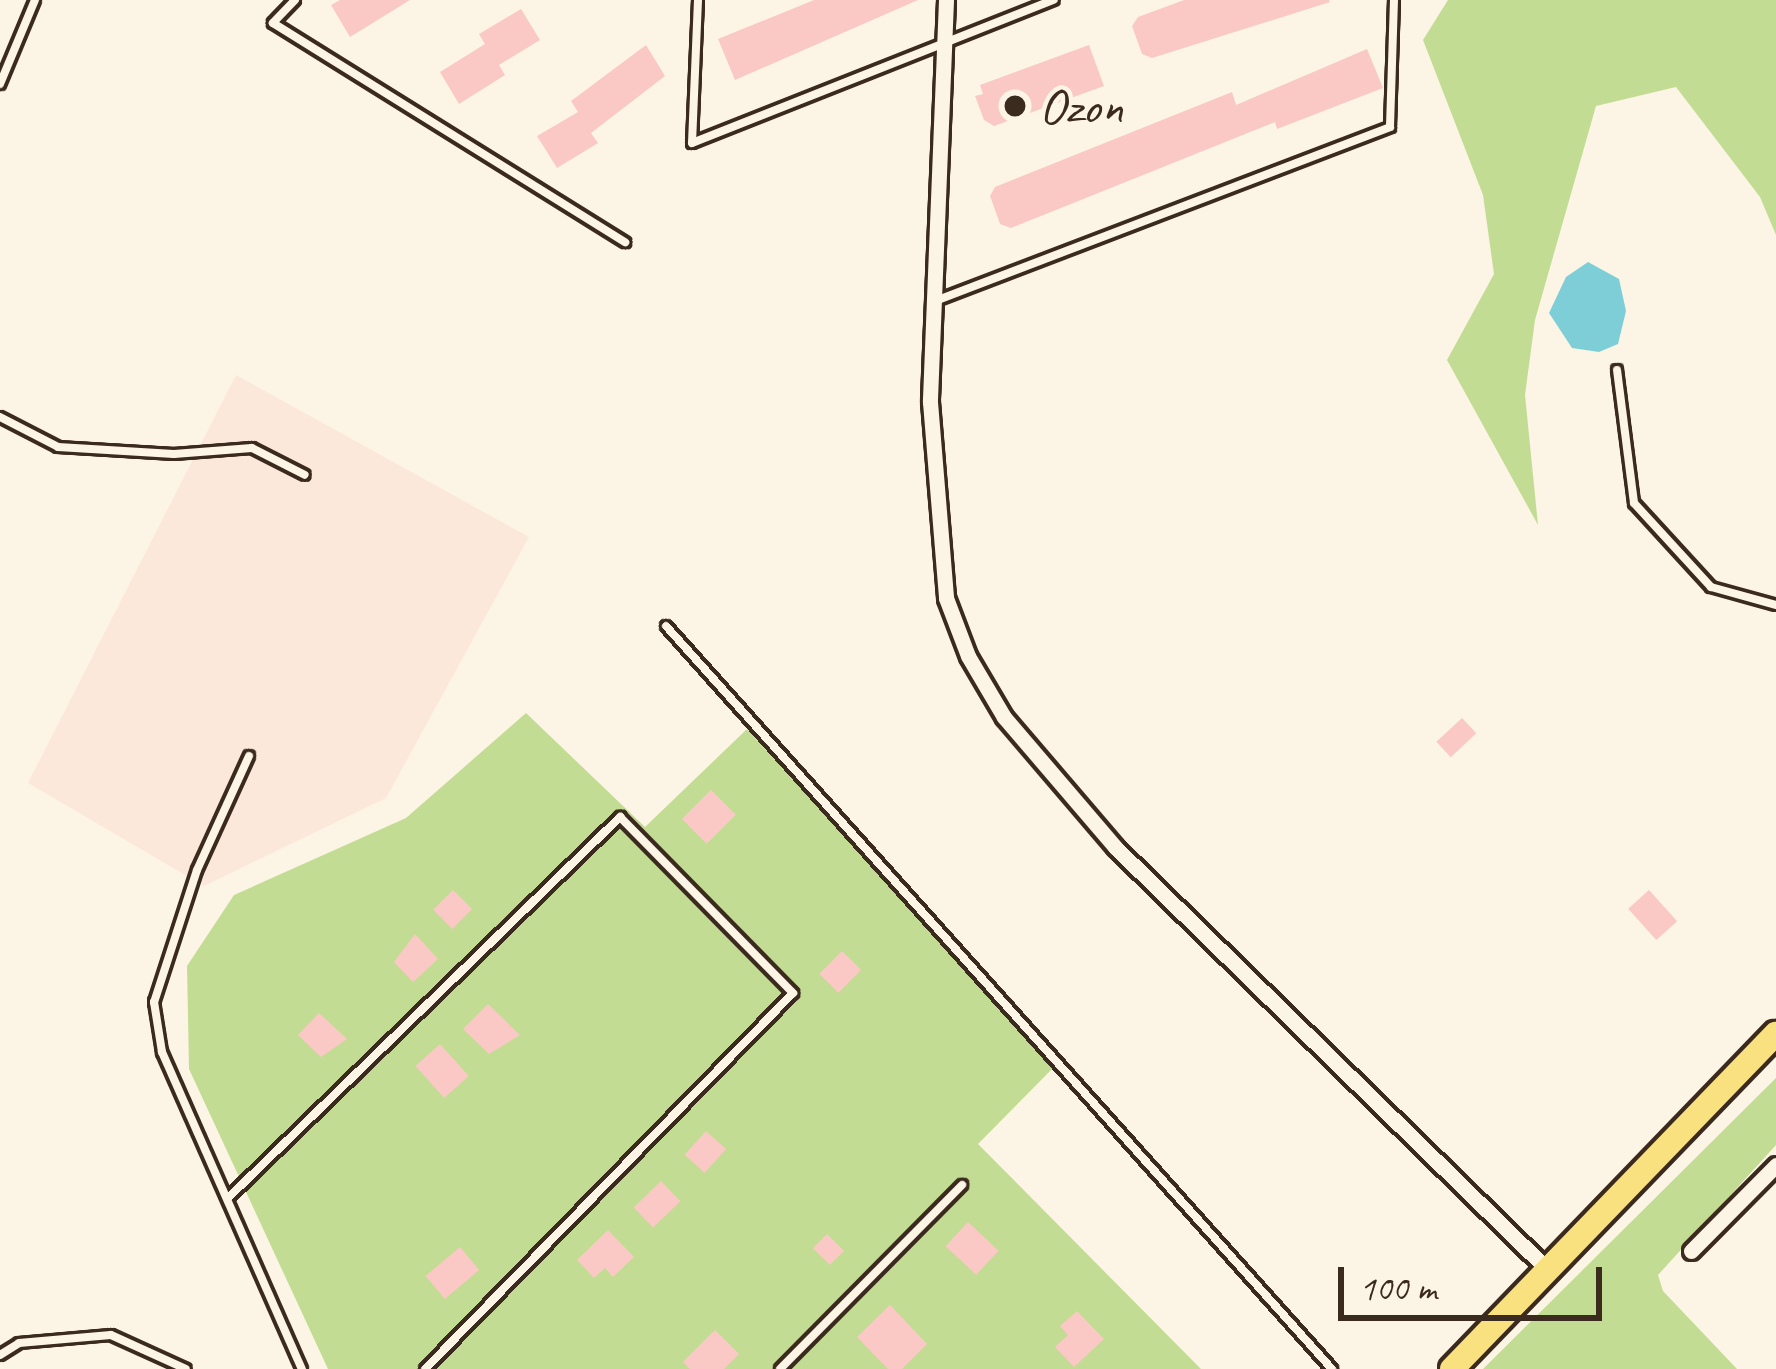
<!DOCTYPE html>
<style>
body{margin:0}
#map{position:relative;width:1776px;height:1369px;overflow:hidden;background:#fcf5e5;font-family:Caveat,sans-serif}
div>[style]{position:absolute}
.built>*{inset:0;background:#fbe8db}
.green>*{inset:0;background:#c3dc93}
.water>*{inset:0;background:#7eced7}
.building>*{inset:0;background:#fac9c5;transform-origin:0 0}
.roads{filter:drop-shadow(3px 0 #3b2a1e) drop-shadow(-3px 0 #3b2a1e) drop-shadow(0 3px #3b2a1e) drop-shadow(0 -3px #3b2a1e)}
.lane>*{height:8px;margin:-4px;padding:0 4px;transform-origin:4px;border-radius:4px;background:#fcf5e5}
.street>*{height:15px;margin:-7.5px;padding:0 7.5px;transform-origin:7.5px;border-radius:7.5px;background:#fcf5e5}
.primary>*{height:24px;margin:-12px;padding:0 12px;transform-origin:12px;border-radius:12px;background:#fae180}
.dots>*{width:33px;height:33px;translate:-50% -50%;box-sizing:border-box;border:6px solid #fcf5e5;border-radius:50%}
span{translate:-50% -50%;white-space:nowrap;text-align:center;line-height:1.15;-webkit-text-stroke:9px #fcf5e5;paint-order:stroke}
.poi-label{font-size:51px;color:#3b2a1e}
.left{translate:0 -50%;text-align:left}
.scale{position:absolute;left:1338px;top:1267px;width:264px;height:54px;box-sizing:border-box;border:6px solid #3b2a1e;border-top:0;padding-left:15px;font-size:36px;line-height:42px;white-space:nowrap;color:#3b2a1e;-webkit-text-stroke:9px #fcf5e5;paint-order:stroke}
</style>
<div id="map">
<div class="built">
<i style="clip-path:polygon(236px 375px,529px 537px,386px 798px,204px 886px,28px 783px)"></i>
</div>
<div class="green">
<i style="clip-path:polygon(1448px 0,1776px 0,1776px 235px,1760px 197px,1676px 87px,1596px 106px,1535px 320px,1525px 395px,1538px 525px,1447px 360px,1494px 274px,1483px 195px,1423px 40px)"></i>
<i style="clip-path:polygon(526px 713px,645px 827px,747px 729px,1054px 1067px,978px 1144px,1201px 1369px,328px 1369px,189px 1069px,187px 966px,234px 895px,406px 818px)"></i>
<i style="clip-path:polygon(1776px 1078px,1776px 1145px,1658px 1275px,1663px 1291px,1737px 1369px,1483px 1369px)"></i>
</div>
<div class="water">
<i style="clip-path:polygon(1588px 262px,1619px 279px,1626px 311px,1618px 344px,1599px 352px,1572px 348px,1549px 313px,1566px 277px)"></i>
</div>
<div class="building">
<i style="clip-path:polygon(340px 0,410px 0,350px 37px,331px 5px)"></i>
<i style="clip-path:polygon(814px 0,918px 0,735px 80px,718px 39px)"></i>
<i style="clip-path:polygon(1184px 0,1329px 0,1330px 2px,1152px 58px,1142px 54px,1132px 26px,1138px 17px)"></i>
<i style="clip-path:polygon(521px 9px,540px 40px,499px 65px,505px 75px,459px 104px,440px 72px,485px 44px,479px 34px)"></i>
<i style="clip-path:polygon(646px 45px,665px 76px,591px 133px,598px 143px,557px 168px,537px 136px,578px 112px,571px 101px)"></i>
<i style="clip-path:polygon(1089px 45px,1104px 86px,994px 126px,984px 120px,975px 96px,983px 94px,980px 85px)"></i>
<i style="clip-path:polygon(1367px 49px,1383px 88px,1277px 129px,1275px 122px,1011px 228px,1000px 224px,990px 196px,995px 187px,1232px 92px,1236px 105px)"></i>
<i style="left:1462px;top:718px;width:21px;height:35px;rotate:47deg"></i>
<i style="left:711px;top:790px;width:35px;height:41px;rotate:45deg"></i>
<i style="left:453px;top:890px;width:27px;height:28px;rotate:45deg"></i>
<i style="left:1649px;top:890px;width:42px;height:28px;rotate:48deg"></i>
<i style="clip-path:polygon(415px 934px,438px 959px,413px 982px,394px 962px)"></i>
<i style="left:842px;top:951px;width:27px;height:32px;rotate:45deg"></i>
<i style="clip-path:polygon(488px 1004px,520px 1035px,489px 1054px,463px 1029px)"></i>
<i style="clip-path:polygon(319px 1013px,347px 1039px,321px 1057px,298px 1035px)"></i>
<i style="left:440px;top:1044px;width:43px;height:33px;rotate:48deg"></i>
<i style="left:706px;top:1131px;width:27px;height:32px;rotate:42deg"></i>
<i style="left:661px;top:1181px;width:28px;height:38px;rotate:46deg"></i>
<i style="left:968px;top:1222px;width:42px;height:33px;rotate:43deg"></i>
<i style="clip-path:polygon(608px 1230px,634px 1257px,613px 1277px,605px 1268px,594px 1278px,577px 1260px)"></i>
<i style="left:827px;top:1234px;width:24px;height:20px;rotate:45deg"></i>
<i style="left:460px;top:1247px;width:30px;height:45px;rotate:50deg"></i>
<i style="clip-path:polygon(890px 1305px,927px 1344px,902px 1369px,888px 1369px,857px 1337px)"></i>
<i style="clip-path:polygon(1077px 1311px,1104px 1339px,1074px 1367px,1055px 1347px,1068px 1335px,1060px 1326px)"></i>
<i style="clip-path:polygon(715px 1330px,739px 1354px,724px 1369px,690px 1369px,683px 1362px)"></i>
</div>
<div class="roads">
<div class="lane">
<i style="left:295px;top:0;width:32px;rotate:134deg"></i>
<i style="left:273px;top:23px;width:415px;rotate:31.9deg"></i>
<i style="left:698px;top:0;width:143px;rotate:92.4deg"></i>
<i style="left:692px;top:143px;width:389px;rotate:-21.6deg"></i>
<i style="left:0;top:84px;width:91px;rotate:-67.4deg"></i>
<i style="left:935px;top:301px;width:487px;rotate:-20.9deg"></i>
<i style="left:1390px;top:127px;width:127px;rotate:-88.2deg"></i>
<i style="left:1617px;top:370px;width:134px;rotate:82.7deg"></i>
<i style="left:1634px;top:503px;width:114px;rotate:47.5deg"></i>
<i style="left:1711px;top:587px;width:67px;rotate:15.5deg"></i>
<i style="left:0;top:417px;width:65px;rotate:27.3deg"></i>
<i style="left:58px;top:447px;width:116px;rotate:3.5deg"></i>
<i style="left:174px;top:454px;width:78px;rotate:-4.4deg"></i>
<i style="left:252px;top:448px;width:59px;rotate:27deg"></i>
<i style="left:666px;top:626px;width:998px;rotate:48.13deg"></i>
<i style="left:249px;top:756px;width:125px;rotate:114.5deg"></i>
<i style="left:197px;top:870px;width:139px;rotate:108deg"></i>
<i style="left:154px;top:1002px;width:51px;rotate:80.9deg"></i>
<i style="left:162px;top:1052px;width:347px;rotate:66.2deg"></i>
<i style="left:228px;top:1198px;width:547px;rotate:-44.18deg"></i>
<i style="left:620px;top:817px;width:247px;rotate:45.5deg"></i>
<i style="left:793px;top:993px;width:526px;rotate:134.38deg"></i>
<i style="left:0;top:1355px;width:22px;rotate:-32deg"></i>
<i style="left:19px;top:1343px;width:92px;rotate:-5deg"></i>
<i style="left:111px;top:1335px;width:82px;rotate:24.4deg"></i>
<i style="left:780px;top:1369px;width:259px;rotate:-45.3deg"></i>
</div>
<div class="street">
<i style="left:946px;top:0;width:402px;rotate:92.3deg"></i>
<i style="left:930px;top:402px;width:197px;rotate:85.3deg"></i>
<i style="left:946px;top:598px;width:62px;rotate:69.2deg"></i>
<i style="left:968px;top:656px;width:71px;rotate:59.5deg"></i>
<i style="left:1004px;top:717px;width:171px;rotate:49.5deg"></i>
<i style="left:1115px;top:847px;width:605px;rotate:44.33deg"></i>
<i style="left:1691px;top:1251px;width:121px;rotate:-45.3deg"></i>
</div>
<div class="primary">
<i style="left:1452px;top:1369px;width:466px;rotate:-46deg"></i>
</div>
</div>
<div class="dots">
<i style="left:1015px;top:106px;background:#3b2a1e"></i>
</div>
<div class="poi-label">
<span class="left" style="left:1039px;top:106px">Ozon</span>
</div>
<div class="scale">100 m</div>
</div>
